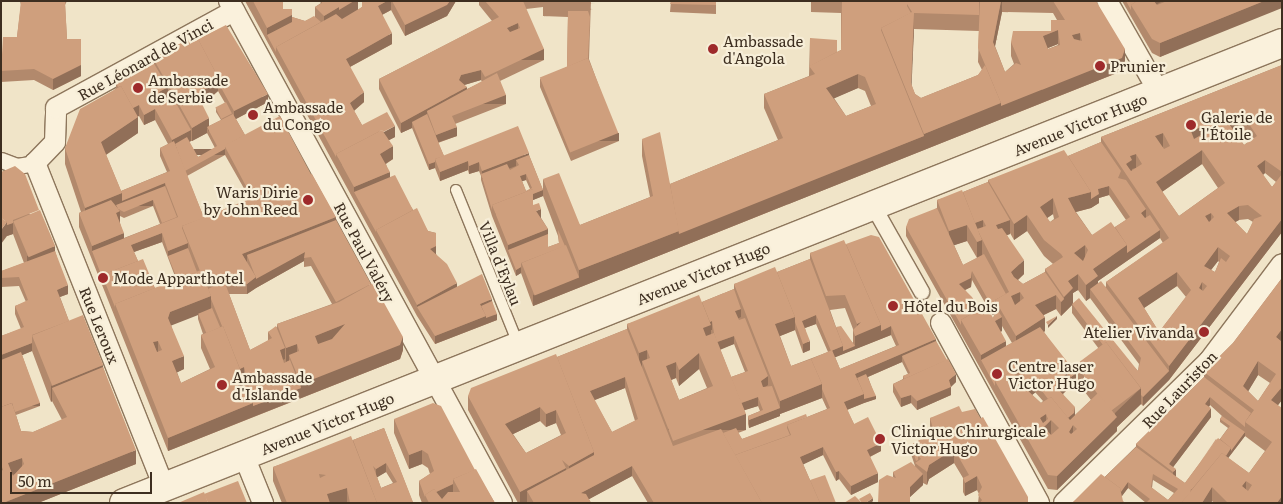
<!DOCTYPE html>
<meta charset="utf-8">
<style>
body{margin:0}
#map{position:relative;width:1283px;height:504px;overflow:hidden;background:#f0e4c8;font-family:Literata,serif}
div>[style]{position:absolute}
.roads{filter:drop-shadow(1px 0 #8d765c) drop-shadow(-1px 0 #8d765c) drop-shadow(0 1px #8d765c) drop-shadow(0 -1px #8d765c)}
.service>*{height:10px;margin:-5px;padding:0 5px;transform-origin:5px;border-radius:5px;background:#faf1dc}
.pedestrian>*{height:15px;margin:-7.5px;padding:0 7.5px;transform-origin:7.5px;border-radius:7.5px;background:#faf1dc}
.minor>*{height:20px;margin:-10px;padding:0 10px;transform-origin:10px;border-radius:10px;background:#faf1dc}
.secondary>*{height:28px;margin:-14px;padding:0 14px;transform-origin:14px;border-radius:14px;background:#faf1dc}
.wall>*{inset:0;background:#b2896c}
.shaded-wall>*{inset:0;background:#916f58;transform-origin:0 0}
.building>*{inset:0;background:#cf9f7d;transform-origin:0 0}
.dots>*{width:14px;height:14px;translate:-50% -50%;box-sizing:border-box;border:2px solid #f7eed8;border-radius:50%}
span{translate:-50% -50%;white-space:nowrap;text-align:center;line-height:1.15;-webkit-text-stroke:4.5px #f7eed8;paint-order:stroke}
.poi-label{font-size:15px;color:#3d2e20}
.left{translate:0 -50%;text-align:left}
.right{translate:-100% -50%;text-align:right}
.street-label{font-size:15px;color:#3d2e20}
.frame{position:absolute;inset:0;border:2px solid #3d2e20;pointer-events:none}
.scale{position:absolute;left:10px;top:472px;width:142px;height:22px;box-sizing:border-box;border:2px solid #3d2e20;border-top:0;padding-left:6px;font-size:15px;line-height:18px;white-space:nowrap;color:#3d2e20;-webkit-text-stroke:4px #f7eed8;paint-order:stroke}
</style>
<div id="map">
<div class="roads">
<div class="service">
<i style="left:456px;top:190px;width:168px;rotate:68deg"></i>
</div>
<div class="pedestrian">
<i style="left:1px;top:160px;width:17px;rotate:21deg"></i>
<i style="left:17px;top:166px;width:18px;rotate:-9deg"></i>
<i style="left:873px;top:206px;width:98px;rotate:60.5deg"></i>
</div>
<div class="minor">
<i style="left:229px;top:1px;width:571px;rotate:61.46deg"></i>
<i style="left:1107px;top:1px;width:105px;rotate:60.3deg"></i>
<i style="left:941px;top:323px;width:205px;rotate:61.4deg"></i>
<i style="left:244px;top:456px;width:51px;rotate:68deg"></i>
<i style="left:164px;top:487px;width:349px;rotate:-111.7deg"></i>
<i style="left:35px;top:163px;width:29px;rotate:-46deg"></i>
<i style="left:55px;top:142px;width:34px;rotate:-88deg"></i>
<i style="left:56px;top:108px;width:203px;rotate:-28.6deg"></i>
<i style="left:1064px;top:503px;width:203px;rotate:-44.4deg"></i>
<i style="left:1209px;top:361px;width:121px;rotate:-53deg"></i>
</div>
<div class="secondary">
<i style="left:124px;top:503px;width:1246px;rotate:-21.66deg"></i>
</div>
</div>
<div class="wall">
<i style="clip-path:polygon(20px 1px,67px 1px,65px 5px,67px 39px,81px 76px,53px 90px,34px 80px,1px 82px,1px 71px,17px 37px,21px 5px)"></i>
<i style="clip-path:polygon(245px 1px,283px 1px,283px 9px,292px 17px,305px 21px,315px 17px,315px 7px,321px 3px,320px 2px,310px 1px,358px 1px,358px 10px,362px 7px,362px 1px,456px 1px,447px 16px,405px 36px,391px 10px,382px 15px,392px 44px,350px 67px,364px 102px,354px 111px,362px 125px,395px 137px,389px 140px,393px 159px,386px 164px,390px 177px,428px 231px,436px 233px,436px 254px,457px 287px,492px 301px,497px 320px,435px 344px,417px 316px)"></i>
<i style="clip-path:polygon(evenodd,479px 1px,591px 1px,589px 59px,619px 141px,571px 161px,540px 87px,540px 79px,567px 67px,568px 17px,543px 16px,543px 7px,526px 9px,544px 60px,500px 81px,506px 104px,455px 124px,457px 136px,438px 143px,444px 156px,529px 155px,543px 190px,543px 179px,580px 225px,650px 197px,642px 156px,642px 139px,670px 184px,778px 140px,764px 108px,764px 94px,809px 76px,810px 38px,837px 52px,841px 50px,841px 13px,811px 12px,811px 1px,1096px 1px,1125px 63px,1122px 71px,533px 306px,521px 273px,516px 276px,492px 216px,481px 180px,481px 176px,479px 171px,469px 174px,468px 170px,440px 181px,435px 168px,429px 170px,412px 128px,401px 133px,379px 89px,379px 79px,492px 21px,479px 5px,479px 1px,1002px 12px,1053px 13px,1057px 20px,1051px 31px,1011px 42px,1011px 56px,1014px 64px,1005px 72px,995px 46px,1002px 12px,479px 1px,914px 29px,979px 31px,978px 62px,982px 70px,978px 75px,921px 98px,915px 94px,911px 84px,914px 29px,479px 1px,1058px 44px,1058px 45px,1048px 49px,1048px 48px,1058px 44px,479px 1px,481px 80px,482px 82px,467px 89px,464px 85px,481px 80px,479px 1px,858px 88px,865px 91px,871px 106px,846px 116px,834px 98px,858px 88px,479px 1px,526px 180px,530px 189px,526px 191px,522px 181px,526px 180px,479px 1px,543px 196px,558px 236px,559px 243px,548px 247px,548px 229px,533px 205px,533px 200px,543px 196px)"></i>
<i style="clip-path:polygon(671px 1px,716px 1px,716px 14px,670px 12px)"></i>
<i style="clip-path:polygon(1122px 1px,1282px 1px,1160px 57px,1152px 53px)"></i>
<i style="clip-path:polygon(evenodd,198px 39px,268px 102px,236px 119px,245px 135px,336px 220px,403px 350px,400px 359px,168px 451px,79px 227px,79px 213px,81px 212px,65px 164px,65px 148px,116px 88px,116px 82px,153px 62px,153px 58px,198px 39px,218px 91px,225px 103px,216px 108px,216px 112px,221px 120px,209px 126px,202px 105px,218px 91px,198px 39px,138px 116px,139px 116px,144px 125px,155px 120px,168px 144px,160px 148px,160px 156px,167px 172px,121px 191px,106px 155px,138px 133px,138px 116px,198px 39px,207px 133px,215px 148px,198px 157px,189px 142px,191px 141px,192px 141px,207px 133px,198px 39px,225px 155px,250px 199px,204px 218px,187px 176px,225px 155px,198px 39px,153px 206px,160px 224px,124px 238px,120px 223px,120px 216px,124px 218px,153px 206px,198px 39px,162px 242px,179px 287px,175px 288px,155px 288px,138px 261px,134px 252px,162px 242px,198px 39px,304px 261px,304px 267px,311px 266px,332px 304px,277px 324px,277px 327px,268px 332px,268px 341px,250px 350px,229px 294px,247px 294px,256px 288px,304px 261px,198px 39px,198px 314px,198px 319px,203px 334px,201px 335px,201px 348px,210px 369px,181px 383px,177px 372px,184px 369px,171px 325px,198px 314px,198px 39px,243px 378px,244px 378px,246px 385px,243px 386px,243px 378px)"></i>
<i style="clip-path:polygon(evenodd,1282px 65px,1282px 232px,1169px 380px,1143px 406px,1141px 404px,1117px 427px,1117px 431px,1057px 490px,1048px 489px,906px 236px,906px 227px,937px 208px,937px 200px,963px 192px,988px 182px,988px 180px,1068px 156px,1101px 142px,1101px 137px,1282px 65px,1241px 125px,1251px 140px,1244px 145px,1234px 130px,1241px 125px,1282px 65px,1202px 164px,1218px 188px,1179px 216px,1162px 192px,1202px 164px,1282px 65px,1265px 173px,1276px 182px,1272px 187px,1263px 175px,1265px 173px,1282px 65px,1109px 195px,1126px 220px,1115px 227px,1092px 235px,1076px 212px,1091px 208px,1099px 203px,1099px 198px,1109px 195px,1282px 65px,1053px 214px,1054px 219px,1050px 222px,1047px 218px,1053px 214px,1282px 65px,1248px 219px,1253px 222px,1247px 234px,1235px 222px,1239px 220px,1248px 219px,1282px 65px,1027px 231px,1044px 256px,1053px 264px,1045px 269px,1045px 272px,1023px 284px,1018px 280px,1024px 274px,1007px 235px,1010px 234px,1010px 233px,1014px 240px,1027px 231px,1282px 65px,1160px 238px,1163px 243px,1106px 282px,1106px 287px,1098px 283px,1098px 281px,1160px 238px,1282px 65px,967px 241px,977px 258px,963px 265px,954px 245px,967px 241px,1282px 65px,1218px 261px,1219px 262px,1215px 272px,1211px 270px,1218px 261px,1282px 65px,972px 280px,992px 315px,995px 314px,993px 318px,979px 309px,965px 290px,971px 287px,972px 280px,1282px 65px,1177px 286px,1186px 297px,1159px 332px,1144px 308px,1177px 286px,1282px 65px,1078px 290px,1086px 301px,1090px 298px,1139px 364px,1138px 371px,1073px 303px,1073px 293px,1078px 290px,1282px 65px,1072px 305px,1072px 313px,1099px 349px,1078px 367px,1078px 383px,1091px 400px,1075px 415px,1063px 394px,1068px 389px,1068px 382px,1071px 386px,1076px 381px,1044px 332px,1045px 331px,1044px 315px,1056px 309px,1061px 316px,1072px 305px,1282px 65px,1002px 326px,1012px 343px,1006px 346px,1000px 332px,1002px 331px,1002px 326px,1282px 65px,1035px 392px,1043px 401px,1041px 403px,1032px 395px,1035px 392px)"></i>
<i style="clip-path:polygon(evenodd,1px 172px,55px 251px,68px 294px,60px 297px,69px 321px,103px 367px,136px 464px,38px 503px,1px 503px,1px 336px,21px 329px,15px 314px,15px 306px,26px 302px,19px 286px,1px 287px,2px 271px,24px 263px,13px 234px,7px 236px,1px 172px,32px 351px,51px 402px,52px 401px,62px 420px,33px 432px,21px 431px,16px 415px,40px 406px,22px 355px,32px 351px)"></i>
<i style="clip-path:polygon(evenodd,846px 244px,936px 341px,956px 382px,951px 386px,951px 395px,917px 410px,911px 403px,901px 407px,893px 392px,893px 384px,903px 379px,903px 376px,908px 374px,902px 362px,868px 377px,876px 399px,864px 403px,847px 410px,854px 424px,881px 451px,870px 457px,878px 482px,851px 495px,839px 479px,836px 481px,823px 455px,803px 464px,810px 480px,836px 503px,648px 503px,632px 476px,589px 499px,591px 503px,518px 503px,468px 410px,468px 396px,557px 357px,627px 329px,627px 324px,702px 302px,734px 289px,734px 284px,777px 272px,810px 259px,810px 253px,846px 244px,845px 308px,853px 329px,853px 343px,836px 327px,830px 310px,845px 308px,846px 244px,816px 324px,828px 352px,791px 366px,780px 336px,795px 330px,803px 353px,810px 350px,805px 328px,816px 324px,846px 244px,891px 335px,896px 346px,840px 369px,835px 357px,891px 335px,846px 244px,734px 344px,745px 372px,731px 377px,720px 349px,734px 344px,846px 244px,699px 369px,707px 388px,679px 400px,671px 380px,676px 378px,679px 386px,699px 369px,846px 244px,625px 388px,635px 421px,612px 432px,594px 400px,625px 388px,846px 244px,822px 398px,827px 409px,807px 417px,742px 439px,738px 433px,746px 430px,744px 410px,758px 406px,760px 411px,748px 416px,748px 424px,749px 428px,780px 416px,780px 414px,822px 398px,846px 244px,540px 421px,546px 427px,556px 423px,561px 435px,526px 453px,513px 434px,540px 421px)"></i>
<i style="clip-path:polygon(evenodd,1282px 278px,1282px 400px,1278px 405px,1282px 503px,1214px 503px,1212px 501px,1211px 503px,1146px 503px,1128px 488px,1122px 496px,1072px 503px,1105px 477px,1136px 447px,1136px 444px,1204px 377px,1204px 372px,1233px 343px,1282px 278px,1258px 375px,1270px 383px,1258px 401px,1248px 391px,1258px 375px,1282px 278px,1210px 405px,1222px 416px,1220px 419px,1220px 422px,1228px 428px,1220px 439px,1217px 440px,1185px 483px,1176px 477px,1173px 467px,1211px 417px,1209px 407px,1210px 405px,1282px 278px,1245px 436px,1265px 451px,1249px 473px,1228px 458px,1245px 436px,1282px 278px,1153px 480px,1174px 493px,1168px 500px,1152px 488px,1153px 480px)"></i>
<i style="clip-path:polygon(962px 412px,1028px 503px,978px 503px,979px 494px,977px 490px,965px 496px,963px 492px,963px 478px,954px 463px,929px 479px,927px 485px,923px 483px,923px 485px,910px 497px,893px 477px,893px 472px,915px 466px,911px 454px,911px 445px,932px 433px,930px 427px,930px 418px)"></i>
<i style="clip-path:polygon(394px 419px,475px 470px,495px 503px,422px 503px,419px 495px,419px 481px,430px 474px,428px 468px,422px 464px,409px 469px,394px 433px)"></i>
<i style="clip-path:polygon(evenodd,384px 428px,413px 503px,347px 503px,347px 502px,343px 503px,282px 503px,273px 481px,273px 467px,353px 440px,384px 428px,386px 472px,393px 483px,381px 488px,377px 477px,386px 472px)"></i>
</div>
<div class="shaded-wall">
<i style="clip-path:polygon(354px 1px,358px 1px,358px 13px,324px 32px,324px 16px,339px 7px)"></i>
<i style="clip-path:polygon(387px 1px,391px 1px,391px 10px,378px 17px,378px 6px)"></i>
<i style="clip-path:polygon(450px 1px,456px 1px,447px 16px,405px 36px,405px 25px)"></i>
<i style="clip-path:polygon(1001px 1px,1002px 1px,1002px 12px,993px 56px,993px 42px)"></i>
<i style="clip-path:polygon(1147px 1px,1161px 2px,1137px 15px)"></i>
<i style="clip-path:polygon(1264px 1px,1282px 1px,1282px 8px,1160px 57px,1160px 43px)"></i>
<i style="clip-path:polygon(292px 9px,292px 23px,267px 35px,267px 28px,283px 19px)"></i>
<i style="clip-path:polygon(914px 13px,914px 29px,911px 99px,911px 83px)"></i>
<i style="clip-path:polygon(518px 23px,518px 33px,507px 38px,507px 28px)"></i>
<i style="clip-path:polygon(1058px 30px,1058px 44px,1043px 50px,1043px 36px)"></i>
<i style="clip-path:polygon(392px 33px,392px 44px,346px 69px,346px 59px)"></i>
<i style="clip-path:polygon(1080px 33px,1080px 47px,1072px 49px,1072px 35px)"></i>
<i style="clip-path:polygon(81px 39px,81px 76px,53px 90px,53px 79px)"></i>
<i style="left:544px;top:49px;width:11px;height:65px;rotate:90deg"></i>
<i style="clip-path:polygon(1125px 49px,1125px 63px,1122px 71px,533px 306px,533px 295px,579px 277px,579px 270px,679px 231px,924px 136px,924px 134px)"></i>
<i style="clip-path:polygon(481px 70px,481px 80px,461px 86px,459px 80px,461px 75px)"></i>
<i style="clip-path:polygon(858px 74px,858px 88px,826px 102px,826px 88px)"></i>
<i style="clip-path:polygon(218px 77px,218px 91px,198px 109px,198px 96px)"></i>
<i style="clip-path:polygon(168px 87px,168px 98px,159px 102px,159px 92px)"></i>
<i style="clip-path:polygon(467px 87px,467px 98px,427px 111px,427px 120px,412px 122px,412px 128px,401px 133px,401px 123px)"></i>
<i style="clip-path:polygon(364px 92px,364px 102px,350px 114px,350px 103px)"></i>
<i style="clip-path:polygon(268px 94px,268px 102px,234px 120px,234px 111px)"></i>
<i style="left:506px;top:95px;width:9px;height:58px;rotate:90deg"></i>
<i style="clip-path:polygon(139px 105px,139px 116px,131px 120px,131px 109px)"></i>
<i style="clip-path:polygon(155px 109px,155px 120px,144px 125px,144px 115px)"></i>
<i style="clip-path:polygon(1241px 112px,1241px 125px,1227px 134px,1227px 121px)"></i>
<i style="clip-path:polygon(138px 117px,138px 133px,101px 158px,101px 142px)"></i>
<i style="clip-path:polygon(209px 118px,209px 132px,207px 127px,207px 133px,192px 141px,192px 128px)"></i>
<i style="clip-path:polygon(395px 126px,395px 137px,342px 165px,338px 157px)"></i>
<i style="clip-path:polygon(1204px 126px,1204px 140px,1191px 145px,1191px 131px)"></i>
<i style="clip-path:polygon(457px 127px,457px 136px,436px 143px,436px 135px)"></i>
<i style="clip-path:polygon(191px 130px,191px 141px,172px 151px,172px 140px)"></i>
<i style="left:619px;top:133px;width:8px;height:52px;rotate:90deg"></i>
<i style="clip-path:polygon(1163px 133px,1163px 147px,1155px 150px,1155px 136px)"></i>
<i style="clip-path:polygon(393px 146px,393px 159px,380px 167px,380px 154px)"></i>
<i style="left:225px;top:149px;width:6px;height:47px;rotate:90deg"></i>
<i style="clip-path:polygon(1202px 150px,1202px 164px,1156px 196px,1156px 182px)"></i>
<i style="clip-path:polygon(529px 153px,529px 161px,516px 160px,516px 166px,482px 179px,482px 171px)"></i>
<i style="clip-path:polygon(1136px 154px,1136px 168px,1132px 169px,1132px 174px,1126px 164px,1130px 156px)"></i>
<i style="clip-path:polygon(1265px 160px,1265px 173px,1257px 180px,1257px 166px)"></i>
<i style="clip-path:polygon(468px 161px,468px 170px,440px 181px,440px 172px)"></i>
<i style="clip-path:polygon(435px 162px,435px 168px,429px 170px,429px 164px)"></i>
<i style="clip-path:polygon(479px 162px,479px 171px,469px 174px,469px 166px)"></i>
<i style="clip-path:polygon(390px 172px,390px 186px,354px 192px,354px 187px)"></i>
<i style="clip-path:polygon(526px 174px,526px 180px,520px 182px,520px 176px)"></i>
<i style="clip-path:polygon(165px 183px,165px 192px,85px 224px,85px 208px,122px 193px)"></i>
<i style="clip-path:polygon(1109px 186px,1109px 195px,1099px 198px,1099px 203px,1091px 208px,1091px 199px,1098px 189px)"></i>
<i style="clip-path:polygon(543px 190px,543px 196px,496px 215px,494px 209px)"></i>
<i style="clip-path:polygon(1091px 192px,1091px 208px,1068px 214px,1068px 198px)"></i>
<i style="clip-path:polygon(1053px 198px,1053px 214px,1040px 223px,1040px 207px)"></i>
<i style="left:153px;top:200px;width:6px;height:31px;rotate:90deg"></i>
<i style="clip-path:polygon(1239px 206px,1239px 220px,1227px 227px,1227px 213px)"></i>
<i style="clip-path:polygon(541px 209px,541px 219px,536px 211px)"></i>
<i style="clip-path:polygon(1146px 209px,1146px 218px,1141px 222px,1141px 213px)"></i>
<i style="clip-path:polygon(120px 211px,120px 225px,116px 213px)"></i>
<i style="clip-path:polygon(1211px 213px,1211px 226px,1205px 216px)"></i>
<i style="clip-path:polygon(1027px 215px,1027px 231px,1014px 240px,1014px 224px)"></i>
<i style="clip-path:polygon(336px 217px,336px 228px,247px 255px,247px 263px,242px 254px)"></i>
<i style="clip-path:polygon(1282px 219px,1282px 232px,1169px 380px,1143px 406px,1143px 397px,1169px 371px,1169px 366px)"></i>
<i style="clip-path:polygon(983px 220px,983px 234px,979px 235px,974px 223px)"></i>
<i style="clip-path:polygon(1010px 220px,1010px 234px,996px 239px,996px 225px)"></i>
<i style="clip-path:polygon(7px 222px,7px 236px,1px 244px,1px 230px)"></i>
<i style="clip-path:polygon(13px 223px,13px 234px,7px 236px,7px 225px)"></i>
<i style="clip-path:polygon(967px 225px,967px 241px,949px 247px,949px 231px)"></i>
<i style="clip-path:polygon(548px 229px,548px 240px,508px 250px,508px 245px)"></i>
<i style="clip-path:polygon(1160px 230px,1160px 238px,1098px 281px,1098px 292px,1090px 289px,1090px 298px,1086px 301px,1086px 285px,1093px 269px,1127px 245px)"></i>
<i style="clip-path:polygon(124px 233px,124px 247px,92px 251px,92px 246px)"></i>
<i style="clip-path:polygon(162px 233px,162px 242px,131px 253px,131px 245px)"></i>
<i style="clip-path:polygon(982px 240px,982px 256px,977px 258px,977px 242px)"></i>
<i style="clip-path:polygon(188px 243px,188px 251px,168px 256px,168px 251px)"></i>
<i style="clip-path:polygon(1085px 245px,1085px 261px,1074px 269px,1074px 253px)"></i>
<i style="clip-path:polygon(55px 246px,55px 259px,27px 270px,27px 256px)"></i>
<i style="clip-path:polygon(436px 246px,436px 257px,430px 249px)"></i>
<i style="clip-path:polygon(1218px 247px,1218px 261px,1204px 279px,1204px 266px)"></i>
<i style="clip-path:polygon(305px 252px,304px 261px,256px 288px,247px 294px,247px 284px,256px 277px)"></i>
<i style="clip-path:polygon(1024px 260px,1024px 274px,1011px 286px,1011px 272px)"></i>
<i style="clip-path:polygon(521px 267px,521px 273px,516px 276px,516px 270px)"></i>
<i style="clip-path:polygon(972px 271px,971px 287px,959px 293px,959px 284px)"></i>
<i style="clip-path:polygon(1177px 272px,1177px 286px,1138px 312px,1138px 298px)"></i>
<i style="clip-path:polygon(1078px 274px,1078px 290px,1073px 293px,1073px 304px,1064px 313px,1064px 297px,1068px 281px)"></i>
<i style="clip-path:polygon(210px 275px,210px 285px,202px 288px,202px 277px)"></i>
<i style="clip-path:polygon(1202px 282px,1202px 296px,1199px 288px)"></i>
<i style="clip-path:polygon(457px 283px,457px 294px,417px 307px,417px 305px)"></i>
<i style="clip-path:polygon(68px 285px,68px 294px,57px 298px,57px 290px)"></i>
<i style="clip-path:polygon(1020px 292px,1020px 305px,1011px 310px,1011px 296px)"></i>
<i style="clip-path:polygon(1056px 295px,1056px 309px,1035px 319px,1035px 305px)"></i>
<i style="clip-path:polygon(211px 296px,211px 310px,170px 326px,168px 318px,170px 312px)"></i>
<i style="clip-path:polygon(492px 299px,492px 307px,482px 311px,480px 304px)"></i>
<i style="clip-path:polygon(1064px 299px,1064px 313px,1061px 316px,1061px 302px)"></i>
<i style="clip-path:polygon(995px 305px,995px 314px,992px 315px,992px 307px)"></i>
<i style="clip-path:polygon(741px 309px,741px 317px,735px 320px,735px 311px)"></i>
<i style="clip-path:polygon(497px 314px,497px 320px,435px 344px,435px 336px,486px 316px)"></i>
<i style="clip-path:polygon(816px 315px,816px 324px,802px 329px,802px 321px)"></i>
<i style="clip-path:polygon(1057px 316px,1057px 319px,1048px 328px,1048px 325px)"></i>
<i style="clip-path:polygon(795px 317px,795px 330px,775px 338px,775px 324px)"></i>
<i style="clip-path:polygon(1002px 317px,1002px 331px,995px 335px,995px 321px)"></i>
<i style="clip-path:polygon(1045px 317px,1045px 331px,1016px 350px,1016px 336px)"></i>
<i style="clip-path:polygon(712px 321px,712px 330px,711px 330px,711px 341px,703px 343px,703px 328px,707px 323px)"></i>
<i style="clip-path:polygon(861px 322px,881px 325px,881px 339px,831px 359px,831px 351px,843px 346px,855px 346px,855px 336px,857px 335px,857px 324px)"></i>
<i style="clip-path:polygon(345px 324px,345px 338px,315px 350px,315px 336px)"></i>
<i style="clip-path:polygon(891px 326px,891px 335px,881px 339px,881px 331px)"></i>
<i style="clip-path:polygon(1282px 329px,1282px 342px,1276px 337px)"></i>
<i style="clip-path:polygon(734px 336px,734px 344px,715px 352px,715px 343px)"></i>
<i style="clip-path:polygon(403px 337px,403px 350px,400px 359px,253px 417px,253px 406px,301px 388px,301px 384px)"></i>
<i style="clip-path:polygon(936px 339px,936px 347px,902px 356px,902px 362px,856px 382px,855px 374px)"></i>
<i style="clip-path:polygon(158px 341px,158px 355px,153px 342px)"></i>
<i style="clip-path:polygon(810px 341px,810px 350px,803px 353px,803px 344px)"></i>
<i style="clip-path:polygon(1006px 341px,1006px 355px,981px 360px,981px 355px)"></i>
<i style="clip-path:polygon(32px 343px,32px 351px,1px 364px,1px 355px)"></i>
<i style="clip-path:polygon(297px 344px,297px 358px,289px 355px,289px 361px,286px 362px,286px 348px)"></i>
<i style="clip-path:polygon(285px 348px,285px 359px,280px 361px,280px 350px)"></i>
<i style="clip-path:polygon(647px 350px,647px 366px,642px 361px,642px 368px,639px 369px,639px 353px)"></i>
<i style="clip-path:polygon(699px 353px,699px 369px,679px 386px,679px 370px)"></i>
<i style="clip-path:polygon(184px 356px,184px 369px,172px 375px,172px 361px)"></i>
<i style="clip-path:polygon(1258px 361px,1258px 375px,1243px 400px,1243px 386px)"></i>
<i style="clip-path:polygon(676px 362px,676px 378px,666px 382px,666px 366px)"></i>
<i style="clip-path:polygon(103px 365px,103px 381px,52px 388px,52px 401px,51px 402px,51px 386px)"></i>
<i style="clip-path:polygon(244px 367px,244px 378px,243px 378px,243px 391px,236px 394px,236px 380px,239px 369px)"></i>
<i style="clip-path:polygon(1067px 373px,1068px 389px,1058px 398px,1058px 389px,1064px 376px)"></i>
<i style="clip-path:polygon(1076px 373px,1076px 381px,1071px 386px,1071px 377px)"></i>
<i style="clip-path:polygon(956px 374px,956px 382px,951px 387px,951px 395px,917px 410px,917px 401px,949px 380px)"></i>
<i style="clip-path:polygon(768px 376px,768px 385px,761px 390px,761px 381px)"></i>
<i style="clip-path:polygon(625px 377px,625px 388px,590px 402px,590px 391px)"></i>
<i style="clip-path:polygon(1036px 378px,1036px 392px,1024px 401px,1024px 387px)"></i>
<i style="clip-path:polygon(822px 384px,822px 398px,780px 414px,780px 416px,749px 428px,749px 420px,780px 408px,780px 401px)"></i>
<i style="clip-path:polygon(1282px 387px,1282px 400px,1271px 414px,1271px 400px)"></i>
<i style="clip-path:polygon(1141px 388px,1141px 404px,1117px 427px,1117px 431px,1057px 490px,1057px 476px,1115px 419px,1115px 413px)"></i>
<i style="clip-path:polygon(864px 394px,876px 396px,876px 399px,864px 403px,844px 411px,844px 402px)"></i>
<i style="clip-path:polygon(911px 395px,911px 403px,901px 407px,901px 398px)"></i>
<i style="clip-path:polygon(758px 397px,758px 406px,739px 412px,739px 404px)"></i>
<i style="clip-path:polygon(1210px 397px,1210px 405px,1205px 412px,1205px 404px)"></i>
<i style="left:40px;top:403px;width:3px;height:42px;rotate:90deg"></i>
<i style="clip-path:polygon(253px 403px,253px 417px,168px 451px,168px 438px)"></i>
<i style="clip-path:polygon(540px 407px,540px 421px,505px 438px,505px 424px)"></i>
<i style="clip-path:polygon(1075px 407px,1075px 416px,1074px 421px,1065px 420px)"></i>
<i style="clip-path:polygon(1211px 408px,1211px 417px,1171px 470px,1169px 464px)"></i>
<i style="clip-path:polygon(556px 410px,556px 423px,546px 427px,546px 414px)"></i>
<i style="left:746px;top:414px;width:16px;height:78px;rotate:90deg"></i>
<i style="clip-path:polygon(1046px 414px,1046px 425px,1051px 420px,1051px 434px,1044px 440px,1040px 418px)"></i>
<i style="clip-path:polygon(1073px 425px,1073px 438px,1069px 432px)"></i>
<i style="clip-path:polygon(1245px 432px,1245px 436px,1197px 499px,1197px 493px,1231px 448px)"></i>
<i style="clip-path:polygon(881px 443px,881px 451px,867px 458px,867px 450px)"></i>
<i style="clip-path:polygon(823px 447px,823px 455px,800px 466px,800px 457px)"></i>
<i style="clip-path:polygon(954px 449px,954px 463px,929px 479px,927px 485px,927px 472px,929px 465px)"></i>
<i style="clip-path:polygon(136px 450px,136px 464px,38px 503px,3px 503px)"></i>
<i style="clip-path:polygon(422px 450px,422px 464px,409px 469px,409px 455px)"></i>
<i style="clip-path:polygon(594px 452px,594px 466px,569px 480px,569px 466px)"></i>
<i style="clip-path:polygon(22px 458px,22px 471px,8px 477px,8px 463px)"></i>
<i style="clip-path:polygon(386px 463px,386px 472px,376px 478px,376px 469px)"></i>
<i style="clip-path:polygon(632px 466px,632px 476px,582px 503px,581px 493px)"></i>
<i style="clip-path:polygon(566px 468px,566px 481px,527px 491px,527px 502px,520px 503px,520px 492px)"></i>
<i style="clip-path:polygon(1176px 469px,1176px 477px,1173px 480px,1173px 472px)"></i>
<i style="clip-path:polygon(839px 471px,839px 479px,836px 481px,836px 472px)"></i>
<i style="clip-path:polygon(878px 473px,878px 482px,851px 495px,851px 486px)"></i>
<i style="clip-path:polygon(923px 474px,923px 485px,910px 497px,910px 487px)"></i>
<i style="clip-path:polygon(977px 476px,977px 490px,965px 496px,965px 483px)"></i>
<i style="clip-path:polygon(1246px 481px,1246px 495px,1242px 486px)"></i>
<i style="clip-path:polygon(1128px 482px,1128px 488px,1118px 501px,1118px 495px)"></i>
<i style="clip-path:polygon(453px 484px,453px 495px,442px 503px,426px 497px)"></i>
<i style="clip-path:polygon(1212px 487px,1212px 501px,1211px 503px,1202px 503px)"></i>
<i style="clip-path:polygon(347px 488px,347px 502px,343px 503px,327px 503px,327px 494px)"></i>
<i style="clip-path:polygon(1282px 496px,1282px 503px,1277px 503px)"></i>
<i style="clip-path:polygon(873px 498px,873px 501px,871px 503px,867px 503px,867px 502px)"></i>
</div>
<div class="building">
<i style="clip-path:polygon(21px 1px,65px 1px,67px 39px,81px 39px,81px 65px,53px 79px,34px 69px,1px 71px,3px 37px,17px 37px)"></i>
<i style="clip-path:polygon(253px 1px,283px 1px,283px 9px,292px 9px,292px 15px,267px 28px)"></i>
<i style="clip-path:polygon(322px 1px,339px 1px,339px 7px,324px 16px,315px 7px,322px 3px)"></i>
<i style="clip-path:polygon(339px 1px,354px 1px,339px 10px)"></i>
<i style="clip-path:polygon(362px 1px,387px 1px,378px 6px,392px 33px,346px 59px,364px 92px,350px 103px,362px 125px,387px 112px,395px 126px,383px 132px,382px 130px,336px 154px,336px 157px,276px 47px,336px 14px,342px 19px,362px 7px)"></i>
<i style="clip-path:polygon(392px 1px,450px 1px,447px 5px,405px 25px)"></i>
<i style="clip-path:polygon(evenodd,485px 1px,523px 1px,544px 49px,485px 77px,481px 70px,461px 75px,459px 80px,467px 87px,401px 123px,379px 79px,499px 17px,485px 1px,518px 23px,520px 28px,510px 32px,507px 28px,518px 23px)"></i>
<i style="clip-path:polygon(671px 1px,716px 1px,716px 5px,670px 4px)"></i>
<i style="clip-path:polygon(evenodd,842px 1px,884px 2px,884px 1px,907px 1px,907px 6px,911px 13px,881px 28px,881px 30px,924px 136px,679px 234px,670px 184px,783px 138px,764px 94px,815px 74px,809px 66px,841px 50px,842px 1px,858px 74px,865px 77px,876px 104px,846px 116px,826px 88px,858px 74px)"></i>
<i style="clip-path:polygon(907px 1px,979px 1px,979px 15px,914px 13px,911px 83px,915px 94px,921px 98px,978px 75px,985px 65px,1001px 103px,924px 134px,881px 28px,912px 12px,907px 4px)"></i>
<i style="clip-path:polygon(evenodd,980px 1px,1001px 1px,993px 42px,1005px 72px,1016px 63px,1021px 65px,1011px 42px,1013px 31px,1051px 31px,1051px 20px,1065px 20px,1053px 1px,1096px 1px,1125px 49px,1122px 58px,1001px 106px,1001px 103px,978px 48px,980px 1px,1058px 30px,1060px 45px,1048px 49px,1043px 36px,1058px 30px,980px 1px,1080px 33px,1082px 41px,1074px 39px,1072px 35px,1080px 33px)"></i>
<i style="clip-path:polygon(1126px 1px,1137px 1px,1131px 5px,1131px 10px)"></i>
<i style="clip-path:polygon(1137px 1px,1154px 1px,1157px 5px,1167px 1px,1264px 1px,1160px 43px,1152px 39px,1131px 5px)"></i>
<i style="clip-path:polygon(568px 11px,588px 11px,590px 17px,588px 58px,567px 67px)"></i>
<i style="clip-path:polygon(314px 16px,321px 22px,276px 47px,276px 52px,267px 35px,292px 22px,292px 17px,305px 21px)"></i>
<i style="clip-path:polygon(226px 25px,268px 94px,234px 111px,218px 82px,218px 77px,198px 39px)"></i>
<i style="clip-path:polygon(196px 35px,218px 77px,198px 96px,209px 118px,192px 128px,153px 58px)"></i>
<i style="clip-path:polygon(810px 38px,837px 40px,837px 52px,810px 66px)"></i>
<i style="left:588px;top:58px;width:81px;height:52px;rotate:68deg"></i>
<i style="clip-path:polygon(153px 62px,168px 87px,159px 92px,164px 100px,172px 96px,191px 130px,172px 140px,155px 109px,144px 115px,139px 105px,133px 108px,121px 86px,118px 87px,116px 82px)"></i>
<i style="clip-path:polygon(evenodd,1282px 65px,1282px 172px,1265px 160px,1257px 166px,1272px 187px,1282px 174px,1282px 219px,1169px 366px,1106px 282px,1169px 238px,1101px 137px,1282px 65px,1241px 112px,1257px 136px,1244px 145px,1227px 121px,1241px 112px,1282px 65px,1204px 126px,1208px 131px,1194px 139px,1191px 131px,1204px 126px,1282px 65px,1163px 133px,1170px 146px,1164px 149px,1155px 136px,1163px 133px,1282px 65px,1202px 150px,1225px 183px,1179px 216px,1156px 182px,1202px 150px,1282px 65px,1136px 154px,1142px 164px,1131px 171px,1126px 164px,1132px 160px,1130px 156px,1136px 154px,1282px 65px,1248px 205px,1262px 216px,1254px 219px,1247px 234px,1227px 213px,1239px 206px,1248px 205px,1282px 65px,1211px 213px,1214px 217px,1209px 222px,1205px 216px,1211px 213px,1282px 65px,1218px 247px,1230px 256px,1226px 262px,1221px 258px,1215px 272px,1204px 266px,1218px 247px,1282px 65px,1177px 272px,1191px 290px,1159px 332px,1138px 298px,1177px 272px,1282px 65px,1202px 282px,1207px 286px,1203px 291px,1199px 288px,1202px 282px)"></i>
<i style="clip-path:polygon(497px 73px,506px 95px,452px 116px,457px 127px,436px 135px,427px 111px)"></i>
<i style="clip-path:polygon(121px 86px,138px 117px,101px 142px,122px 193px,85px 208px,65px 148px,80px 109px)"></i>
<i style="left:226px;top:102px;width:13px;height:12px;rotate:63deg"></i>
<i style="clip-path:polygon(233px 114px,245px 135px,225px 146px,225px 149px,185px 171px,175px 144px,187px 137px,198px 157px,217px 146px,207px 127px)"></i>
<i style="clip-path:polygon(427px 114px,444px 156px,435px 159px,435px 162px,429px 164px,412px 122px)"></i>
<i style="left:280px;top:116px;width:67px;height:63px;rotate:62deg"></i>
<i style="clip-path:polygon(518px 126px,529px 153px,482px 171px,479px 162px,469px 166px,468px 161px,440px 172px,435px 159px)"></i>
<i style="clip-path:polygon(382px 130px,393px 146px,380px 154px,390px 172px,354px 187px,336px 154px)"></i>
<i style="clip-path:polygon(660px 132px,679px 231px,579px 270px,543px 179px,559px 173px,580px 225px,653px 196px,642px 139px)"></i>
<i style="clip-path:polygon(174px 141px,204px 218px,182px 226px,182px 228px,188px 243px,168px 251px,162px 233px,131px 245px,138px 261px,102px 275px,102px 277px,92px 251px,178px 217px,165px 183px,122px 201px,122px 193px,121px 191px,170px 171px,160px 148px)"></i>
<i style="clip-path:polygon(1101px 142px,1121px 171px,1118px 178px,1126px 180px,1146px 209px,1141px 213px,1145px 218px,1150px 215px,1160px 230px,1127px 253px,1127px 245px,1115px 227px,1130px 217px,1109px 186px,1098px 189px,1099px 194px,1091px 199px,1091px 192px,1068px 156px)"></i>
<i style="clip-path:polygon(evenodd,1064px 150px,1091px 192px,1068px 198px,1076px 213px,1092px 235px,1111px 222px,1127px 245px,1093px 269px,1098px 276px,1086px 285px,1078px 274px,1068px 281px,1073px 288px,1064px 297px,1045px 269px,1063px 257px,1061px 254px,1044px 240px,1027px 215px,1014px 224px,988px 180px,1064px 150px,1053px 198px,1059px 217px,1050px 222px,1040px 207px,1053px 198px,1064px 150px,1085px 245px,1088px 250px,1083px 261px,1074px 253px,1085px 245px)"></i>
<i style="clip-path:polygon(evenodd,529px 155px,543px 190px,533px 194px,533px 189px,492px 205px,492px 210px,481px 174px,507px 164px,510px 170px,519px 165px,516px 160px,529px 155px,526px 174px,532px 188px,526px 191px,520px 176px,526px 174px)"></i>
<i style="clip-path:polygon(15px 166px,25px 174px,39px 210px,13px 220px,13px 223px,7px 225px,7px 222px,1px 218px,1px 172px)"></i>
<i style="clip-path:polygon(312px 174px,336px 217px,242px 254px,256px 277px,247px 284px,225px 283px,250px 350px,272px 338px,268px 332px,276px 326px,285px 348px,280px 350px,284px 363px,290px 360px,301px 388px,253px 406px,253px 403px,244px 367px,240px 369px,223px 326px,222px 326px,211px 299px,211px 296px,208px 289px,214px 286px,210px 275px,203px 277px,201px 270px,200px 271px,182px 226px)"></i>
<i style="clip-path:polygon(395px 175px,413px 210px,376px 230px,376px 232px,354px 192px)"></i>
<i style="clip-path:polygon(evenodd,988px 182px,1010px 220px,996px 225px,998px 229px,1002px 228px,1024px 260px,1011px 272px,1014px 277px,1023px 284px,1045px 272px,1064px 299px,1061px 302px,1056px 295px,1035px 305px,1045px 317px,1016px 336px,995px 300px,1009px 292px,981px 237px,977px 229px,986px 226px,983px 220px,975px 223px,963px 192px,988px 182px,1020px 292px,1024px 298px,1015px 305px,1011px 296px,1020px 292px)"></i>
<i style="clip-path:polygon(165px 186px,177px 217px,162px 223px,153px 200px,124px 212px,118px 209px,116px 205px)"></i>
<i style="clip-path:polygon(533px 189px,533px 205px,539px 203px,541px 209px,536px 211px,548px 229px,508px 245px,492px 205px)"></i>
<i style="clip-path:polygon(962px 190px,982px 240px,977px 242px,967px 225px,949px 231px,937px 200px)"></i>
<i style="clip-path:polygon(111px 200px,120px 211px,116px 213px,124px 233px,92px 246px,79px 213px)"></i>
<i style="clip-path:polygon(417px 208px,428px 231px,436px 233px,436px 246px,430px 249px,447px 264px,457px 283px,417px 305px,376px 230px)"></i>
<i style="clip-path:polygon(937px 208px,963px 265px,984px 254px,1006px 294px,995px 300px,995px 305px,992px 307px,972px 271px,971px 278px,959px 284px,972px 297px,979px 309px,961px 320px,961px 325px,906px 227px,909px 219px)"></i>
<i style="left:40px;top:210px;width:39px;height:29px;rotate:67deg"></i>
<i style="clip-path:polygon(1px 218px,7px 222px,1px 230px)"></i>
<i style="clip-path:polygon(336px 220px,371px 284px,336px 302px,311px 257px,304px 258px,305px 252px,256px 279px,256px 277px,254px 273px,247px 255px)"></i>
<i style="clip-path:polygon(558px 230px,565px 246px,521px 263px,521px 267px,516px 270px,508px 250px,548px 234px,548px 247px,559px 243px)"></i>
<i style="clip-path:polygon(871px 235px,879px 237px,936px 339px,855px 374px,864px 394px,844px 402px,854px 424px,868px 417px,881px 443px,867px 450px,878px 473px,851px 486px,839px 471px,836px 472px,823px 447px,800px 457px,820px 503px,762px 503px,735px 455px,791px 435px,787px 425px,830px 408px,822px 389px,822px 384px,811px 359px,832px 350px,840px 369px,899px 345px,891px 326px,881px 331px,881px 325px,846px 244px)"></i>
<i style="clip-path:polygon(844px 240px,881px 325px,855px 336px,853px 330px,861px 322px,857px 324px,845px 295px,826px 296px,810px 253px)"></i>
<i style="left:566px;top:245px;width:35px;height:48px;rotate:68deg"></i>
<i style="clip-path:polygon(188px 248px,197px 272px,181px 278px,181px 286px,180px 286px,168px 256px)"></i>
<i style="clip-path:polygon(55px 251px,68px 285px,57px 290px,69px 321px,32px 335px,32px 343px,1px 355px,1px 336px,24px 327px,15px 306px,28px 300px,19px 277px,1px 278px,1px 271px)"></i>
<i style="clip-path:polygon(143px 259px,155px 288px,115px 304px,115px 307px,102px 275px)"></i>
<i style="clip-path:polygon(810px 259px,843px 346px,831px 351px,816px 315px,802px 321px,810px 341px,803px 344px,795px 322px,795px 317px,777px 272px)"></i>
<i style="clip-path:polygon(775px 267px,795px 317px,775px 324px,791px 366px,811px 359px,822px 384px,780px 401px,734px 284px)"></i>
<i style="clip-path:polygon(evenodd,201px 270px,211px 296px,170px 312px,168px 318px,184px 356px,172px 361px,181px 383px,215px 367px,201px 335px,223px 326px,243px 377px,236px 380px,239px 387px,246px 385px,253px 403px,168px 438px,115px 304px,172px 281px,175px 288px,184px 284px,181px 278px,201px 270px,158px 341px,162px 350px,157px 352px,153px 342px,158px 341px)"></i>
<i style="clip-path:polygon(482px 274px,492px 299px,480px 304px,486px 316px,435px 336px,417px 307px)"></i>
<i style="clip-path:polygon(evenodd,1282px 278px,1282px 329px,1276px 337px,1282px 342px,1282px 387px,1271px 400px,1282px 408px,1282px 496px,1277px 503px,1228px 503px,1212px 487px,1202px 503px,1181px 503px,1222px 453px,1249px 473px,1272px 442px,1245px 422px,1254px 410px,1204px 372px,1233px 343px,1282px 278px,1258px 361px,1276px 374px,1258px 401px,1243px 386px,1258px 361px,1282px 278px,1246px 481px,1252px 485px,1248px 491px,1242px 486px,1246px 481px)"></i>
<i style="clip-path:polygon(1101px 281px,1169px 371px,1143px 397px,1141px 395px,1141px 388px,1106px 342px,1103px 345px,1072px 304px,1079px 298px,1138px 371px,1141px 358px,1090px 289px)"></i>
<i style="clip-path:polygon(evenodd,373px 283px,403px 337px,400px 345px,301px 384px,289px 355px,299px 351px,297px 344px,286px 348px,277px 324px,339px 302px,373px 283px,345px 324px,332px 339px,318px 344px,315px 336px,345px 324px)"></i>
<i style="clip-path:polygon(734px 289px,741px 309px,735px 311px,739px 320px,745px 318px,768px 376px,761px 381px,763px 387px,772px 386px,780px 408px,749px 420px,748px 416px,763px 410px,758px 397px,741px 403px,731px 377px,748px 371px,734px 336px,717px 342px,714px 333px,712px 321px,710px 322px,702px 302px)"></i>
<i style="clip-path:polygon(evenodd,699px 295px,711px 325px,703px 328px,706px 336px,714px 333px,746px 414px,673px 441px,642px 361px,650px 358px,647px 350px,639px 353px,627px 324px,699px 295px,699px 353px,713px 386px,679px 400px,666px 366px,676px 362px,679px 370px,699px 353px)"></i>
<i style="clip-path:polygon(492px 301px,497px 314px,486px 318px,486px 316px,481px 306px)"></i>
<i style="clip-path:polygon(986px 305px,993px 318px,997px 309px,1002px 317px,995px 321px,1006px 341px,981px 355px,961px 320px)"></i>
<i style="left:212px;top:308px;width:21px;height:15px;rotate:67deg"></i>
<i style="left:83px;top:315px;width:54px;height:55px;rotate:68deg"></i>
<i style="clip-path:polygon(1057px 316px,1048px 325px,1046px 322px)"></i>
<i style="clip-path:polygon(841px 326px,855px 346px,843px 351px,843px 346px,836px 327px)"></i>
<i style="clip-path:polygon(1040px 327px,1076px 373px,1071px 377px,1067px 373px,1064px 376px,1068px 381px,1058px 389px,1075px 407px,1074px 413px,1068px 418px,1051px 397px,1048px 399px,1036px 383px,1036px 378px,1025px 365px,1017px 368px,1017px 374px,1015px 375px,1012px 371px,995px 381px,995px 386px,981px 360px)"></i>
<i style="clip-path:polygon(evenodd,627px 329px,673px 446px,721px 429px,762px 503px,654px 503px,632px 466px,581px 493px,586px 494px,591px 503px,534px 503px,527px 491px,594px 455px,594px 452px,557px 357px,627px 329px,625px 377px,638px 419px,612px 432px,590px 391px,625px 377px)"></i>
<i style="clip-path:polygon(936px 341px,947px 360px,904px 379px,903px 376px,910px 373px,902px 356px)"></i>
<i style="left:1106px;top:342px;width:58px;height:38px;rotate:53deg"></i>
<i style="clip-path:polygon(21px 352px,40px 403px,15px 412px,12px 403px,1px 407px,1px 360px)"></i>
<i style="clip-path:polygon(evenodd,556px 354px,594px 452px,569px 466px,562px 460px,566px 468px,520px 492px,468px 396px,471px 388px,556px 354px,540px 407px,546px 414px,556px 410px,566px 433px,526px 453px,505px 424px,540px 407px)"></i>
<i style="clip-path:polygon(948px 359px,956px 374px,949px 380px,951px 387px,917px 401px,911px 395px,901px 398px,893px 384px)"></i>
<i style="clip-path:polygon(evenodd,1025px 365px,1036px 378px,1024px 387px,1041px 403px,1051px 397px,1070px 420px,1098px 393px,1117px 417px,1057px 476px,1048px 475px,995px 381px,1012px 371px,1016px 377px,1020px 375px,1017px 368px,1025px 365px,1046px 414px,1048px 419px,1043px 423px,1040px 418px,1046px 414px,1025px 365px,1051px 420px,1059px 428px,1051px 435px,1044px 427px,1051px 420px,1025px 365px,1073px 425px,1077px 429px,1071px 434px,1069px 432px,1073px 425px)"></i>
<i style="clip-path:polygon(evenodd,103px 367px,136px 450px,3px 503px,1px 503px,1px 471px,3px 470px,1px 464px,1px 407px,12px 403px,21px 431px,33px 432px,67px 417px,52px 388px,103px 367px,22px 458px,24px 464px,13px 476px,8px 463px,22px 458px)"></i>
<i style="clip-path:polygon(866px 374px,876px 396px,864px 399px,864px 394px,857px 378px)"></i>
<i style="clip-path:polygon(1204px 377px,1251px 413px,1245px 422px,1245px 427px,1210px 397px,1205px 404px,1211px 408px,1169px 464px,1176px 469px,1173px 472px,1136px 444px)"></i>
<i style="clip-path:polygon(433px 403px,441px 406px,475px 470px,453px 479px,453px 484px,436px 492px,434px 489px,425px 495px,425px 497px,419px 481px,434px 471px,428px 454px,422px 450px,409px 455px,394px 419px)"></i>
<i style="clip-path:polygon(959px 406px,962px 412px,975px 409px,981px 419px,918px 455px,918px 460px,916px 461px,911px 445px,934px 432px,930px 418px)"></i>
<i style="clip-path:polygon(806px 414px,807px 417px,787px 425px,787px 428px,790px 435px,735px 455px,723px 433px,736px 428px,742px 439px)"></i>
<i style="clip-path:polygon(1222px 416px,1245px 432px,1231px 451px,1231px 448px,1220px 439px,1230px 426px,1220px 419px)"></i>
<i style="clip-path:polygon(983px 417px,1028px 497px,1028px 503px,980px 503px,982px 500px,978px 495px,982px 487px,977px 476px,965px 483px,963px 478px,969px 475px,954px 449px,929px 465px,927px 472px,915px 463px,921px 459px,918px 455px)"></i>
<i style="clip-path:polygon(evenodd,384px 428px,413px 502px,412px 503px,377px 503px,353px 440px,384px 428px,386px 463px,397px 482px,381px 488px,373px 466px,376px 469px,386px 463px)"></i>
<i style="clip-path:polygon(evenodd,351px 436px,377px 503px,350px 503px,347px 488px,327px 494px,330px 503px,323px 503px,323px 502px,321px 503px,287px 503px,273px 467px,351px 436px,319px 474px,326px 475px,320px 478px,319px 474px)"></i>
<i style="clip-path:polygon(evenodd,1218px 438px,1231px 448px,1226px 456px,1222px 453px,1192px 489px,1191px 489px,1190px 493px,1181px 503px,1146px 503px,1150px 499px,1128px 482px,1121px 492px,1120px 488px,1105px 477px,1136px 447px,1185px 483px,1218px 438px,1153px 474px,1178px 489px,1168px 500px,1151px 487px,1153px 474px)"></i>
<i style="clip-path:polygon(1216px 439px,1217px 440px,1199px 464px)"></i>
<i style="clip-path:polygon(911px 462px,923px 474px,910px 487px,910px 503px,878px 503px,879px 480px,887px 475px,896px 478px,893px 472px)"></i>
<i style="clip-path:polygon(476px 469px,495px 503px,429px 503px,425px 495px,434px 489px,442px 499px,448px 492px,460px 492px,453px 479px)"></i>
<i style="clip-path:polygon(1101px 474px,1120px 488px,1123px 501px,1125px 503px,1072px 503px)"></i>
<i style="clip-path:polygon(825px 475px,836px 503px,820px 503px,810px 480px)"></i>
<i style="clip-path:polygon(238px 481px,247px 503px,208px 503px,204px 494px)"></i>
<i style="clip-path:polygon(204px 492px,208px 503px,178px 503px)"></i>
<i style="clip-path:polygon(870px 493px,873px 498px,867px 502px,868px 503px,862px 503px,859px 499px)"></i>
<i style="clip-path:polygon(855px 496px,862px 503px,844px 503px)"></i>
</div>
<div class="dots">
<i style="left:713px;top:49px;background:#9e2a2b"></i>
<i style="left:1100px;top:66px;background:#9e2a2b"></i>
<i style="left:138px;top:88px;background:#9e2a2b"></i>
<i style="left:253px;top:115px;background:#9e2a2b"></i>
<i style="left:1191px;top:125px;background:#9e2a2b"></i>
<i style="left:308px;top:200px;background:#9e2a2b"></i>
<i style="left:103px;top:278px;background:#9e2a2b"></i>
<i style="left:893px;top:306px;background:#9e2a2b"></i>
<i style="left:1204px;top:332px;background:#9e2a2b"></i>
<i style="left:997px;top:374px;background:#9e2a2b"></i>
<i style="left:222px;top:385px;background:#9e2a2b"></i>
<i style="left:880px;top:439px;background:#9e2a2b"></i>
</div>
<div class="poi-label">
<span class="left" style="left:723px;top:49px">Ambassade<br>d'Angola</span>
<span class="left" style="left:1110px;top:66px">Prunier</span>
<span class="left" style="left:148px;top:88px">Ambassade<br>de Serbie</span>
<span class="left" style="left:263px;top:115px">Ambassade<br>du Congo</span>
<span class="left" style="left:1201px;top:125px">Galerie de<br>l'Étoile</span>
<span class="right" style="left:298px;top:200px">Waris Dirie<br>by John Reed</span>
<span class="left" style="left:113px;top:278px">Mode Apparthotel</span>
<span class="left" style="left:903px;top:306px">Hôtel du Bois</span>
<span class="right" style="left:1194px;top:332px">Atelier Vivanda</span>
<span class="left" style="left:1008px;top:374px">Centre laser<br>Victor Hugo</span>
<span class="left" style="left:232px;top:385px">Ambassade<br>d'Islande</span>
<span class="left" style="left:891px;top:439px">Clinique Chirurgicale<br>Victor Hugo</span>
</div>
<div class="street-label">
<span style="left:145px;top:59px;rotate:-29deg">Rue Léonard de Vinci</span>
<span style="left:1080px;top:124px;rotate:-22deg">Avenue Victor Hugo</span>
<span style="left:365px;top:252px;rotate:62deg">Rue Paul Valéry</span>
<span style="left:501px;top:263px;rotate:68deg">Villa d'Eylau</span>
<span style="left:703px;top:273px;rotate:-22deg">Avenue Victor Hugo</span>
<span style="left:100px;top:325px;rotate:68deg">Rue Leroux</span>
<span style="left:1179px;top:389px;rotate:-46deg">Rue Lauriston</span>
<span style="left:327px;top:423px;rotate:-22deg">Avenue Victor Hugo</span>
</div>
<div class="frame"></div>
<div class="scale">50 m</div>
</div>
